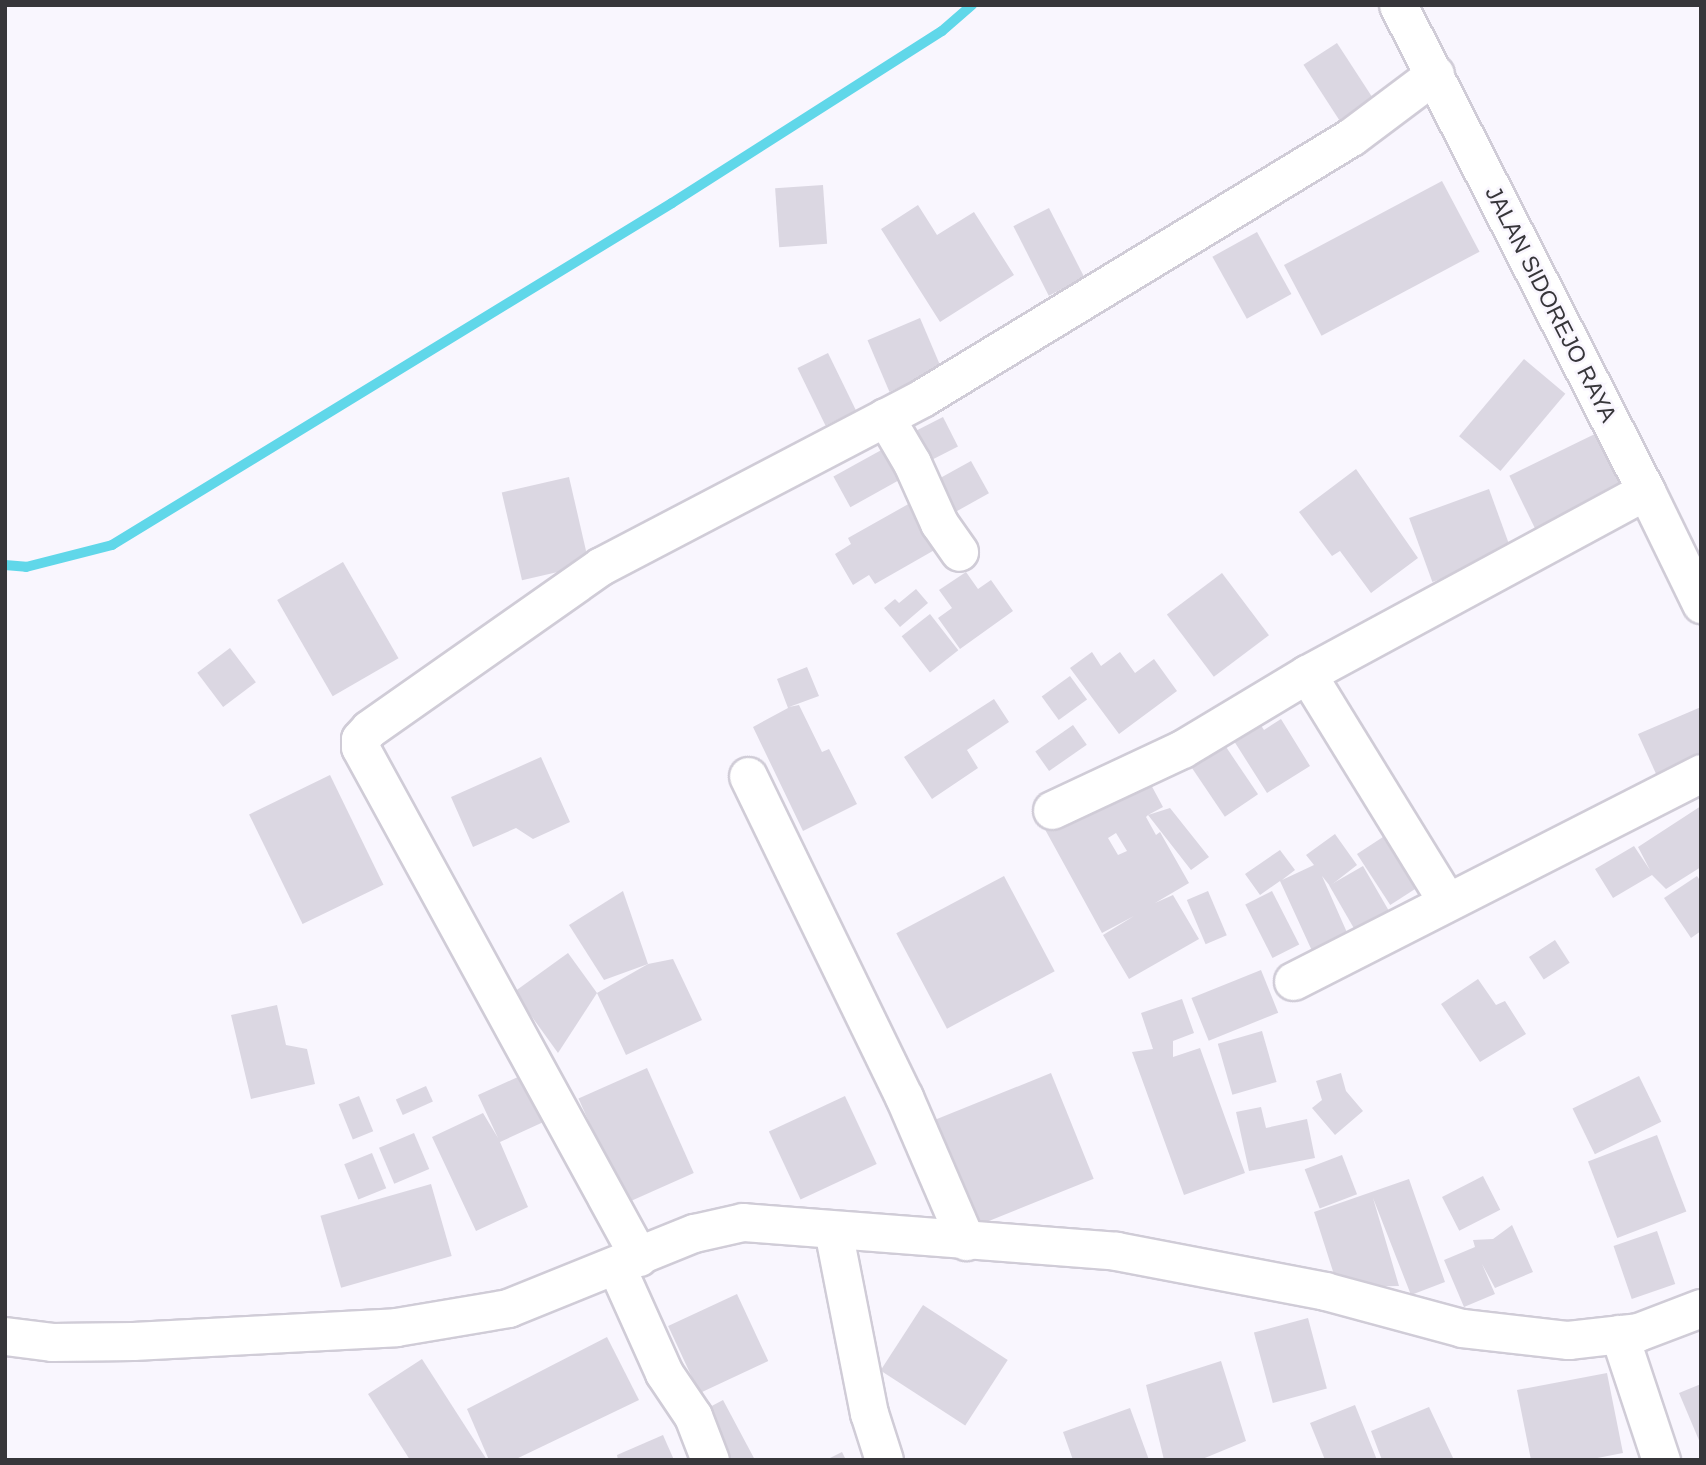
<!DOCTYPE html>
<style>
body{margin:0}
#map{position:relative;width:1706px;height:1465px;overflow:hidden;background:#f9f6fe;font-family:Arial,sans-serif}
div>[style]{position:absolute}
.stream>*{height:10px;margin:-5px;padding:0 5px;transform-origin:5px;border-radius:5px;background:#60d7e9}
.building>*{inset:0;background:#dbd7e2;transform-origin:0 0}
.roads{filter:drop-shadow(2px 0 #d0ccd7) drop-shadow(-2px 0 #d0ccd7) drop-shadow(0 2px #d0ccd7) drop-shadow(0 -2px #d0ccd7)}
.minor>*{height:37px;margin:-18.5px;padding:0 18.5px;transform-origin:18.5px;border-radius:18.5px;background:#fff}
span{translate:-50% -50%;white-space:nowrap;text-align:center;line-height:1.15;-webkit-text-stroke:5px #f9f6fe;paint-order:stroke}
.street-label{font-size:23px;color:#37363a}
.frame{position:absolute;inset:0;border:7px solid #37363a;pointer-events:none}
</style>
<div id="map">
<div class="stream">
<i style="left:5px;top:565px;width:21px;rotate:5deg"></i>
<i style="left:26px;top:567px;width:89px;rotate:-14.3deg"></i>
<i style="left:112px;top:545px;width:656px;rotate:-31.41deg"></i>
<i style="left:672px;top:203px;width:320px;rotate:-32.5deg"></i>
<i style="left:942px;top:31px;width:40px;rotate:-41deg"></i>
</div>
<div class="building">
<i style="left:1337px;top:43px;width:66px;height:40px;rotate:57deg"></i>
<i style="left:1442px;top:181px;width:80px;height:179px;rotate:62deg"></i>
<i style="left:823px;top:185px;width:59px;height:48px;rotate:86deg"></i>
<i style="clip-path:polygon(918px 205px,937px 235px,974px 212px,1014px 275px,940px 322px,881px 229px)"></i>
<i style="left:1049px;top:208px;width:78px;height:40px;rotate:63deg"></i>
<i style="left:1257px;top:232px;width:71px;height:51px;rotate:61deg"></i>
<i style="left:920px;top:318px;width:56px;height:57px;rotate:67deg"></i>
<i style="left:828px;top:353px;width:64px;height:34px;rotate:64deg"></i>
<i style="left:1524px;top:359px;width:54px;height:101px;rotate:40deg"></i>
<i style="left:943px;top:417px;width:33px;height:38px;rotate:63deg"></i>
<i style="left:1601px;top:431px;width:64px;height:102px;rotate:64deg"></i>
<i style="left:885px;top:448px;width:35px;height:59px;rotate:61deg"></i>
<i style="left:971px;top:461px;width:37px;height:45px;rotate:61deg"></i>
<i style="clip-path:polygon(1356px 469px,1418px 558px,1371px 593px,1340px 551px,1332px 556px,1299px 512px)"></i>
<i style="left:569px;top:477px;width:90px;height:69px;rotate:77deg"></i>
<i style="left:1489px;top:489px;width:68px;height:85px;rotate:70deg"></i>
<i style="clip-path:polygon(912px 502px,938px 548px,875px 584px,869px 575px,853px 585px,835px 554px,851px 544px,848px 538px)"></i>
<i style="left:343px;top:562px;width:111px;height:76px;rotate:60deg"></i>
<i style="clip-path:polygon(966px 572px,978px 589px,991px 580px,1013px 611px,960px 649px,938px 618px,952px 608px,939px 590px)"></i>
<i style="left:1222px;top:573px;width:78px;height:69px;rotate:53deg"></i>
<i style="clip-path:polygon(916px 589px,928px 603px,900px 627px,884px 608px,895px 599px,899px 603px)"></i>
<i style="left:930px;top:614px;width:46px;height:36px;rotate:52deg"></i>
<i style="left:230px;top:648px;width:43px;height:41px;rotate:53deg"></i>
<i style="clip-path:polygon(1092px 652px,1101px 666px,1120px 652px,1135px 673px,1154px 659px,1177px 691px,1119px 734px,1070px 668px)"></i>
<i style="clip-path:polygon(807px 667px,819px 696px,789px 707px,799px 705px,822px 752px,829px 749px,857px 804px,803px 831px,753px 727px,788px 708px,777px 679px)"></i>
<i style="left:1070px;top:676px;width:29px;height:35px;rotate:54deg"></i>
<i style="clip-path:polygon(994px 699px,1009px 722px,967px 750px,978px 768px,932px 799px,904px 757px)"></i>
<i style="clip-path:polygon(1701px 707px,1701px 770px,1662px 787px,1638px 734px)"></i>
<i style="clip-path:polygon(1253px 713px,1264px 730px,1281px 719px,1310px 766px,1267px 793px,1227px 730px)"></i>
<i style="left:1073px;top:725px;width:24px;height:46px;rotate:55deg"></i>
<i style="left:1220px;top:738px;width:68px;height:40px;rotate:56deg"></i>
<i style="clip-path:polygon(541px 757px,570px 822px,533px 839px,516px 828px,473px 847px,451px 797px)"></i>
<i style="clip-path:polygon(evenodd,1142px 768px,1163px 807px,1148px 815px,1170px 808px,1209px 857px,1191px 870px,1148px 815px,1146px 817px,1156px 835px,1160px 832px,1189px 883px,1155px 903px,1173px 895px,1199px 939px,1129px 979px,1103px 935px,1134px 916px,1102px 933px,1042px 824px,1142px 768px,1116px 833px,1127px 851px,1118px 855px,1108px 838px,1116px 833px)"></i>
<i style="left:330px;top:775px;width:122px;height:90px;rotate:64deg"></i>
<i style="clip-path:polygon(1701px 806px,1701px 867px,1666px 889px,1652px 875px,1613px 898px,1595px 869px,1634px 846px,1650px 870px,1638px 847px)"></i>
<i style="clip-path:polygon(1335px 834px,1357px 865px,1330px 886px,1322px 876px,1349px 937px,1313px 953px,1280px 881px,1260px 895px,1245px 874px,1280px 850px,1295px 870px,1282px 880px,1314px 865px,1306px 855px)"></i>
<i style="left:1383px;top:837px;width:61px;height:31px;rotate:57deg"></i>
<i style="left:1363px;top:866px;width:56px;height:39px;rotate:60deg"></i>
<i style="left:1004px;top:876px;width:108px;height:122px;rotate:62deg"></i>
<i style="clip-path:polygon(1697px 876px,1701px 882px,1701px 931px,1691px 938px,1664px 898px)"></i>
<i style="clip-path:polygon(623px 891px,648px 964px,604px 980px,569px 925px)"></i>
<i style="left:1208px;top:891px;width:48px;height:23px;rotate:67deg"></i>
<i style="left:1272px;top:891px;width:60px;height:30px;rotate:63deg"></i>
<i style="left:1555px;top:940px;width:27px;height:31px;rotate:57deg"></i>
<i style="clip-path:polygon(568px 953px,597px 993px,558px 1053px,514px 992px)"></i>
<i style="clip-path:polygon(673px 959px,702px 1020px,626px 1055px,597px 993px,648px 964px)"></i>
<i style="left:1261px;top:970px;width:46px;height:75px;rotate:68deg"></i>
<i style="clip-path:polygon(1478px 979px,1496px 1005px,1505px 1001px,1526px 1034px,1480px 1062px,1441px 1004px)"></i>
<i style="clip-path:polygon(1182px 999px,1194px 1033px,1173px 1041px,1173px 1057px,1200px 1048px,1245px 1173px,1184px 1195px,1132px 1052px,1153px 1049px,1141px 1013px)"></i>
<i style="clip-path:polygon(277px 1005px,286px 1045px,307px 1049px,315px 1084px,251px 1099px,231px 1015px)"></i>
<i style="left:1262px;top:1031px;width:53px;height:46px;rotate:74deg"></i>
<i style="left:647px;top:1068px;width:115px;height:75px;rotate:66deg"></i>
<i style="clip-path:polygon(529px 1072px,550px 1119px,500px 1142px,528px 1207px,476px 1231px,432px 1137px,483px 1113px,498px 1138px,478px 1095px)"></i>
<i style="left:1051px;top:1073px;width:114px;height:129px;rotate:68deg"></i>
<i style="clip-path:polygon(1341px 1073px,1346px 1091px,1363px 1111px,1335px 1135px,1312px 1108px,1322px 1100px,1316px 1081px)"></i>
<i style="left:1639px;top:1076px;width:51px;height:74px;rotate:64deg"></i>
<i style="left:426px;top:1086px;width:17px;height:33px;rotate:66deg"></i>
<i style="left:359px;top:1096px;width:38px;height:22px;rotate:68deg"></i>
<i style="left:845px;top:1096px;width:75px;height:84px;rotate:65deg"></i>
<i style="clip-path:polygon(1261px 1107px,1266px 1128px,1307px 1119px,1315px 1158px,1249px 1171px,1236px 1112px)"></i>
<i style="left:414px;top:1133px;width:39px;height:38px;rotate:67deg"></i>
<i style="left:1657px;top:1135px;width:82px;height:74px;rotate:69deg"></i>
<i style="left:372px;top:1153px;width:38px;height:30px;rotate:68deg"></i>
<i style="left:1342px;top:1155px;width:42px;height:40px;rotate:69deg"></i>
<i style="left:1483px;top:1176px;width:38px;height:46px;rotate:63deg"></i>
<i style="clip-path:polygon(1409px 1179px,1445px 1282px,1411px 1295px,1373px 1198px,1399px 1286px,1338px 1287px,1314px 1212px)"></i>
<i style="left:431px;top:1184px;width:75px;height:115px;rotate:74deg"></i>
<i style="clip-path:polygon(1512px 1225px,1533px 1272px,1495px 1288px,1482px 1264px,1495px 1294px,1464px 1307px,1444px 1260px,1475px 1247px,1473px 1240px,1493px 1239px)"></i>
<i style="left:1657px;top:1231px;width:56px;height:46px;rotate:71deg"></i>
<i style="left:737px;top:1294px;width:74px;height:76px;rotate:65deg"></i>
<i style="left:923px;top:1305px;width:101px;height:78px;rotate:33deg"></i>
<i style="left:1308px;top:1318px;width:73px;height:56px;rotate:75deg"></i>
<i style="clip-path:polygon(607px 1337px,639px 1400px,514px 1460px,489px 1460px,467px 1409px)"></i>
<i style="clip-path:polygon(422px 1359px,487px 1460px,410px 1460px,368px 1394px)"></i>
<i style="clip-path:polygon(1221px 1361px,1246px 1441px,1200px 1460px,1164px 1460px,1146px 1385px)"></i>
<i style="clip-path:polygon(1607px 1373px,1623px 1453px,1587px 1460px,1531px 1460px,1517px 1390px)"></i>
<i style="clip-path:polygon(1701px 1384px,1701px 1445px,1679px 1393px)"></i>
<i style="clip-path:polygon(723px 1400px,755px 1460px,716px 1460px,693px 1416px)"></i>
<i style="clip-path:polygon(1355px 1405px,1377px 1460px,1325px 1460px,1310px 1423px)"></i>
<i style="clip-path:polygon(1429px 1407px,1454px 1460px,1382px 1460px,1371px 1431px)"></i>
<i style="clip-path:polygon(1130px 1408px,1149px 1460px,1073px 1460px,1063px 1432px)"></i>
<i style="clip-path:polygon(663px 1435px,674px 1460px,618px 1460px,617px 1455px)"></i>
<i style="clip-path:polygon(842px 1452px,846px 1460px,826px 1460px)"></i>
</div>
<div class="roads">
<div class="minor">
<i style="left:1398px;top:5px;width:546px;rotate:62.97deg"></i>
<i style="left:1646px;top:491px;width:126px;rotate:64deg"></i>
<i style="left:885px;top:417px;width:53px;rotate:59.6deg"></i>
<i style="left:912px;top:463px;width:66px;rotate:65.8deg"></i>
<i style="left:939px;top:523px;width:35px;rotate:55deg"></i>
<i style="left:1307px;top:674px;width:265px;rotate:58.4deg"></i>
<i style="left:748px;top:776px;width:357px;rotate:64.1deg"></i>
<i style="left:904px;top:1097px;width:157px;rotate:66.7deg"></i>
<i style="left:1052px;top:810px;width:144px;rotate:-25.1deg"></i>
<i style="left:1182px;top:749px;width:146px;rotate:-31deg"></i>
<i style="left:1307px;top:674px;width:385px;rotate:-28.4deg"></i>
<i style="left:1293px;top:981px;width:458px;rotate:-27deg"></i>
<i style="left:833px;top:1230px;width:187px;rotate:78.9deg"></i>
<i style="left:869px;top:1413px;width:49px;rotate:72.3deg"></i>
<i style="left:639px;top:1257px;width:581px;rotate:-118.68deg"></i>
<i style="left:360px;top:747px;width:8px;rotate:-90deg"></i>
<i style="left:360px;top:739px;width:13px;rotate:-48deg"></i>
<i style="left:369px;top:729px;width:284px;rotate:-35.1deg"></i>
<i style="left:601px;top:566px;width:362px;rotate:-27.6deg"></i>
<i style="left:922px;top:398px;width:502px;rotate:-31.32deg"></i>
<i style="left:1351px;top:137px;width:105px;rotate:-36.9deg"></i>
<i style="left:616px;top:1266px;width:117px;rotate:65.8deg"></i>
<i style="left:664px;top:1373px;width:52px;rotate:56deg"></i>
<i style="left:693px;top:1416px;width:47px;rotate:68.9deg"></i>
<i style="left:1619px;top:1334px;width:133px;rotate:71.6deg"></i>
<i style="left:5px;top:1336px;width:47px;rotate:7.3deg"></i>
<i style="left:52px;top:1342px;width:81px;rotate:-0.7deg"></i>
<i style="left:133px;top:1341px;width:263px;rotate:-3deg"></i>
<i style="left:396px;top:1327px;width:114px;rotate:-9.6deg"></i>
<i style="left:508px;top:1308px;width:201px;rotate:-22deg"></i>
<i style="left:694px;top:1233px;width:50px;rotate:-12.7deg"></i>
<i style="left:743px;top:1222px;width:374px;rotate:4.4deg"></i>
<i style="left:1116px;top:1251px;width:213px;rotate:10.8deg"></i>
<i style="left:1325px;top:1291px;width:142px;rotate:15.1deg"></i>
<i style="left:1462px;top:1328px;width:107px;rotate:6.5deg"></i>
<i style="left:1568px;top:1340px;width:70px;rotate:-6.5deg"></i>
<i style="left:1638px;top:1332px;width:67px;rotate:-20.9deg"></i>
</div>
</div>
<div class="street-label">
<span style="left:1551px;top:304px;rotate:63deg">JALAN SIDOREJO RAYA</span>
</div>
<div class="frame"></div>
</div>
